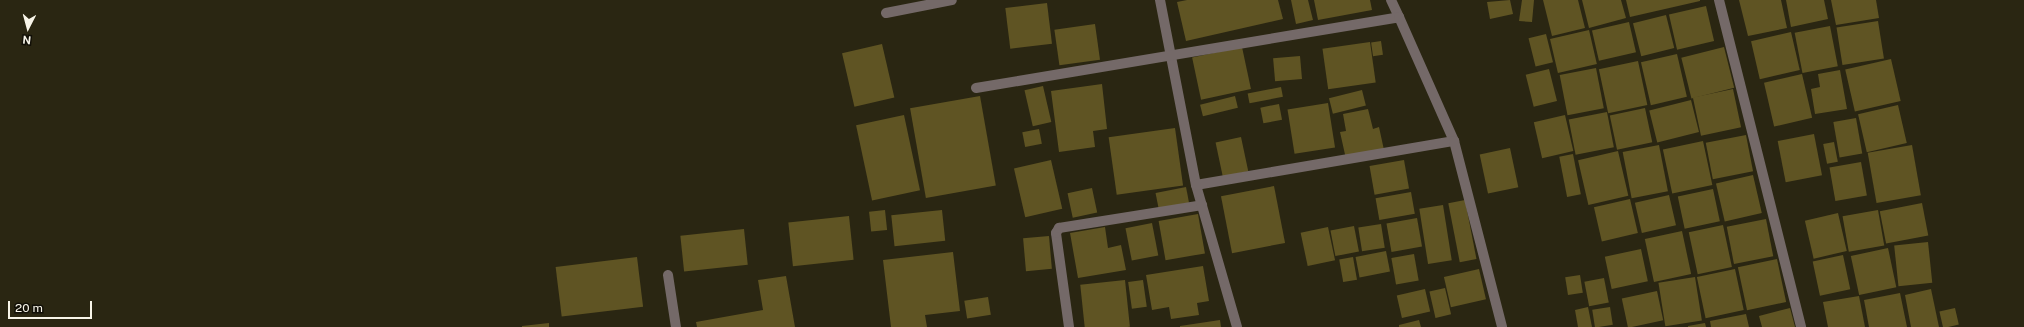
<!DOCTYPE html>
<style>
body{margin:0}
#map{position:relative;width:2024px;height:327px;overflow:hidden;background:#2a2612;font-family:"Public Sans",sans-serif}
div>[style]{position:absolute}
.building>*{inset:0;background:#5f5423;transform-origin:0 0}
.minor>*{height:10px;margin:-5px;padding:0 5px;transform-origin:5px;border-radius:5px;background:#746968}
span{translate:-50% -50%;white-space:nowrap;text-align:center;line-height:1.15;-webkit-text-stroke:3px #110f07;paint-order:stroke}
.north{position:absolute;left:8px;top:8px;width:40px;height:40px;-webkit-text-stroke:3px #110f07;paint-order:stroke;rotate:186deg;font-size:11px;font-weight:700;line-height:16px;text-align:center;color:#f8f5e9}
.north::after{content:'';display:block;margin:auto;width:14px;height:18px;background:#f8f5e9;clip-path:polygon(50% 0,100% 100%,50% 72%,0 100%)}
.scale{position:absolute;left:8px;top:301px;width:84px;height:18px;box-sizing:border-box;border:2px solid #f8f5e9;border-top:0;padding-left:5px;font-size:12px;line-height:14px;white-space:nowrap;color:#f8f5e9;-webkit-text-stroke:3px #110f07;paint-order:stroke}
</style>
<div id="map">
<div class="building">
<i style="clip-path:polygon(1187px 0,1278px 0,1283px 19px,1186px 41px,1177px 2px)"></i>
<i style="clip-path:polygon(1291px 0,1308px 0,1313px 20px,1296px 24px)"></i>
<i style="clip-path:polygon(1314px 0,1370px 0,1372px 10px,1318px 20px)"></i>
<i style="clip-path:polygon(1510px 0,1513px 14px,1490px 19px,1487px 2px)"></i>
<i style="clip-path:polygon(1522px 0,1534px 0,1532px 22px,1519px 21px)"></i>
<i style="clip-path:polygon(1543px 0,1578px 0,1585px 28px,1552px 36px)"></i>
<i style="clip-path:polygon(1582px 0,1621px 0,1626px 18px,1589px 28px)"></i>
<i style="clip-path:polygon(1626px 0,1700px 0,1700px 1px,1630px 17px)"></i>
<i style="clip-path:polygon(1739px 0,1781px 0,1787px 28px,1748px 36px)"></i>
<i style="clip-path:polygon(1786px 0,1824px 0,1828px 19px,1791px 27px)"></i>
<i style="clip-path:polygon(1831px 0,1876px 0,1879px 18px,1836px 25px)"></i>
<i style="left:1047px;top:3px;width:41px;height:42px;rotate:83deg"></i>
<i style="left:1706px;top:6px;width:36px;height:38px;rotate:77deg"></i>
<i style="left:1666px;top:15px;width:34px;height:34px;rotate:76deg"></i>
<i style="left:1878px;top:21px;width:38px;height:42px;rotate:81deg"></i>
<i style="left:1629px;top:22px;width:31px;height:38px;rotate:77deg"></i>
<i style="left:1095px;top:24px;width:36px;height:41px;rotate:82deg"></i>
<i style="left:1830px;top:26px;width:41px;height:36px;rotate:79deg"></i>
<i style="left:1589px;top:30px;width:35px;height:40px;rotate:77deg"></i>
<i style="left:1791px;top:32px;width:39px;height:41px;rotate:77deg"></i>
<i style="left:1546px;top:34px;width:29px;height:18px;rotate:76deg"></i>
<i style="left:1381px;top:41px;width:14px;height:10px;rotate:82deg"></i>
<i style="left:1370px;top:42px;width:41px;height:48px;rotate:82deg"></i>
<i style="left:882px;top:44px;width:55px;height:41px;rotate:77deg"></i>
<i style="left:1242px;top:47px;width:43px;height:51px;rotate:78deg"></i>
<i style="left:1724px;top:47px;width:42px;height:44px;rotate:76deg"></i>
<i style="left:1677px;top:54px;width:44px;height:37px;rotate:77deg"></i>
<i style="left:1300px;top:56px;width:23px;height:27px;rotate:85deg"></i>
<i style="left:1891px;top:59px;width:43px;height:47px;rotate:77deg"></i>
<i style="left:1638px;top:61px;width:45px;height:40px;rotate:78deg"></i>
<i style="left:1596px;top:68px;width:41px;height:37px;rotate:79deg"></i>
<i style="left:1549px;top:69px;width:33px;height:24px;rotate:76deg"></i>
<i style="clip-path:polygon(1840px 70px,1847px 109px,1815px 114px,1811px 89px,1820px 87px,1818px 74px)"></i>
<i style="left:1802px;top:74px;width:45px;height:39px;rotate:77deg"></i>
<i style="clip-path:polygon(1102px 84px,1107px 129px,1093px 131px,1095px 147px,1059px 152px,1051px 91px)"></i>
<i style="left:1043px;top:86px;width:37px;height:19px;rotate:77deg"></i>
<i style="left:1281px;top:87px;width:10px;height:34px;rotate:79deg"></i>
<i style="left:1733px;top:89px;width:39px;height:41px;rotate:78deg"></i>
<i style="left:1362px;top:90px;width:16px;height:34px;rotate:76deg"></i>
<i style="left:980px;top:96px;width:91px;height:71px;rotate:80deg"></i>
<i style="left:1235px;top:96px;width:12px;height:36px;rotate:76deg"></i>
<i style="left:1691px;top:100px;width:33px;height:43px;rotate:76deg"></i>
<i style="left:1328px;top:103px;width:45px;height:41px;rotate:81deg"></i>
<i style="left:1279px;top:104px;width:16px;height:19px;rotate:79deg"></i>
<i style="left:1898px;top:105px;width:39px;height:41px;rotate:77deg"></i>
<i style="left:1645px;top:108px;width:35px;height:36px;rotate:78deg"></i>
<i style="clip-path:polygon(1368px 109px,1373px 129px,1379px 127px,1384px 150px,1346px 159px,1340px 132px,1346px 131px,1343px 114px)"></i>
<i style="left:1607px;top:112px;width:36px;height:39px;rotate:79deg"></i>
<i style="left:904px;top:115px;width:77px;height:49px;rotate:78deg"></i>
<i style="left:1565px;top:115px;width:37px;height:32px;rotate:77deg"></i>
<i style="left:1856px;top:118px;width:36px;height:23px;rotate:80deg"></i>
<i style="left:1175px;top:128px;width:58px;height:67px;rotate:82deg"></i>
<i style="left:1039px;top:129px;width:15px;height:17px;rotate:79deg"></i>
<i style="left:1814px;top:134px;width:42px;height:37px;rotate:79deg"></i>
<i style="left:1746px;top:135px;width:37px;height:41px;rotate:79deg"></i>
<i style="left:1241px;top:137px;width:35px;height:26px;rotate:78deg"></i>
<i style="left:1703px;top:141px;width:45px;height:41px;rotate:78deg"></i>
<i style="left:1834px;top:142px;width:20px;height:11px;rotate:79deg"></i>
<i style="left:1659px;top:145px;width:47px;height:37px;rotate:79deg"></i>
<i style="left:1912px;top:145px;width:51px;height:45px;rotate:80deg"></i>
<i style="left:1510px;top:148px;width:40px;height:31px;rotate:78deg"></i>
<i style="left:1618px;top:151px;width:46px;height:41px;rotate:77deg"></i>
<i style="left:1573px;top:154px;width:41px;height:14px;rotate:79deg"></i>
<i style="left:1051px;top:160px;width:50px;height:38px;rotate:77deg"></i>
<i style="left:1404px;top:160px;width:29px;height:35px;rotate:80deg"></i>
<i style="left:1861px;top:162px;width:34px;height:32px;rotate:80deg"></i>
<i style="left:1753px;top:175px;width:39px;height:38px;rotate:77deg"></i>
<i style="left:1274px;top:186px;width:58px;height:54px;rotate:79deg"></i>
<i style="left:1186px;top:187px;width:16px;height:31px;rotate:79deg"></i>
<i style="left:1092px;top:188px;width:25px;height:25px;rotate:78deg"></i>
<i style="left:1713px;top:189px;width:33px;height:36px;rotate:78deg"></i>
<i style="left:1411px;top:192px;width:22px;height:36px;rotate:80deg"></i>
<i style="left:1669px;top:195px;width:31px;height:35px;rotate:77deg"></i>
<i style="left:1630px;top:199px;width:35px;height:37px;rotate:77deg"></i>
<i style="left:1465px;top:200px;width:60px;height:17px;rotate:79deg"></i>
<i style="left:1922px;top:203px;width:33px;height:43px;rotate:79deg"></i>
<i style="left:1443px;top:205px;width:56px;height:24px;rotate:81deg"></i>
<i style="left:885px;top:210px;width:20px;height:16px;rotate:84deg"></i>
<i style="left:942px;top:210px;width:31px;height:51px;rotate:84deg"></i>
<i style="left:1878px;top:210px;width:36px;height:36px;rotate:80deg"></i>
<i style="left:1838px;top:213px;width:39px;height:34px;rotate:77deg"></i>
<i style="left:1198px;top:214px;width:40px;height:40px;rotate:80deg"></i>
<i style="left:849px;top:216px;width:44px;height:61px;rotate:84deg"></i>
<i style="left:1417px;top:218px;width:29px;height:31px;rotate:80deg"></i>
<i style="left:1766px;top:219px;width:38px;height:40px;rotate:79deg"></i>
<i style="left:1152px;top:223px;width:33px;height:27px;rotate:79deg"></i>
<i style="left:1381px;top:224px;width:24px;height:23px;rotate:81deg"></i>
<i style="left:1723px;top:225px;width:43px;height:35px;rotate:78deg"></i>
<i style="left:1354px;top:226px;width:26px;height:24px;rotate:79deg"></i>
<i style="clip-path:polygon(1105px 227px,1108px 248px,1121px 245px,1126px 270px,1078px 278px,1070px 233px)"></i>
<i style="left:1328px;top:227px;width:34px;height:28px;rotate:78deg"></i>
<i style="left:744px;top:229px;width:36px;height:64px;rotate:84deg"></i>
<i style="left:1682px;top:231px;width:44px;height:38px;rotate:78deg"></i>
<i style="left:1049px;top:236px;width:33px;height:26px;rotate:85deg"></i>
<i style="left:1928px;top:242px;width:41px;height:34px;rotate:84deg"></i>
<i style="left:1888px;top:248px;width:40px;height:38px;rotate:78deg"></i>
<i style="left:1641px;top:249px;width:33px;height:37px;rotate:78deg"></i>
<i style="left:1386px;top:251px;width:21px;height:31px;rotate:79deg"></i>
<i style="clip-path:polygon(953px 252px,960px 311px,925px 315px,927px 327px,891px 327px,883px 260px)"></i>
<i style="left:1414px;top:254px;width:27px;height:23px;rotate:80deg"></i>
<i style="left:1843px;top:255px;width:35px;height:31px;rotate:78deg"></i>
<i style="left:637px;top:257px;width:50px;height:82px;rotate:83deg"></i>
<i style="left:1353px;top:257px;width:23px;height:14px;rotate:80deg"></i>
<i style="left:1777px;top:259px;width:44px;height:40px;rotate:78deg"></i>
<i style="clip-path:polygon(1203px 266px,1209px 301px,1197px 303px,1199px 315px,1171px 319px,1169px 307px,1152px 310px,1146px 275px)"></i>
<i style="left:1479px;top:269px;width:31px;height:36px;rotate:77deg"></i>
<i style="left:1735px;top:269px;width:42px;height:39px;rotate:78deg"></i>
<i style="left:1580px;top:275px;width:18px;height:15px;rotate:81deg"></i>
<i style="clip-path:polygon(786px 276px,795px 327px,697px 327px,696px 322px,763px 310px,758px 280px)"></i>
<i style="left:1695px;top:277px;width:44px;height:37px;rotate:81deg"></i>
<i style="left:1604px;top:278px;width:25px;height:20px;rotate:79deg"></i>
<i style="left:1125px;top:280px;width:47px;height:45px;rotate:84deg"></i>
<i style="left:1143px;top:280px;width:27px;height:15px;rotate:82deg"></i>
<i style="left:1445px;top:288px;width:27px;height:16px;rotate:77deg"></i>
<i style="left:1425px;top:289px;width:23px;height:29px;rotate:77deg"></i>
<i style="clip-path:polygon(1931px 289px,1939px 327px,1911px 327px,1905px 295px)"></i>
<i style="left:1657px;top:291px;width:30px;height:36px;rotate:78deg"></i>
<i style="clip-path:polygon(1900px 293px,1907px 327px,1869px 327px,1864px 300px)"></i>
<i style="clip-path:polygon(1859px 296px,1865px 327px,1828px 327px,1823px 302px)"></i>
<i style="left:988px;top:297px;width:18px;height:24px;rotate:81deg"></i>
<i style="clip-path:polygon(1588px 307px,1592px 327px,1578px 327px,1575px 310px)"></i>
<i style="left:1610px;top:307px;width:18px;height:18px;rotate:81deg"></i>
<i style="clip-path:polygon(1790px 308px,1795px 327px,1762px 327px,1759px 316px)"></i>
<i style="left:1955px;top:308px;width:17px;height:16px;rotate:77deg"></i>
<i style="clip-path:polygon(1746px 314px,1749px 327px,1711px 327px,1710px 321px)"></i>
<i style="clip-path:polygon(1220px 320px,1221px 327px,1180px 327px,1180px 326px)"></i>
<i style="clip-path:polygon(1419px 320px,1421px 327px,1399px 327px,1399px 325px)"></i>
<i style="clip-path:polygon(549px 323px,549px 327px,522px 327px,522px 326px)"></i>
<i style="clip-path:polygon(1705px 323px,1706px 327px,1688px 327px,1688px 326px)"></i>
</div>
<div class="minor">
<i style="left:1160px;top:0;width:188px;rotate:79deg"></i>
<i style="left:1391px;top:0;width:19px;rotate:65deg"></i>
<i style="left:1719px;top:0;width:337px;rotate:75.9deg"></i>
<i style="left:886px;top:13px;width:67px;rotate:-11.1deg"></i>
<i style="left:976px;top:88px;width:429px;rotate:-9.5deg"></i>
<i style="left:1399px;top:17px;width:136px;rotate:66.1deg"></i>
<i style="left:668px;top:275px;width:53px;rotate:81.3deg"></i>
<i style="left:1069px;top:327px;width:95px;rotate:-97.9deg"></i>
<i style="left:1056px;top:233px;width:6px;rotate:-59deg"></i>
<i style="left:1059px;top:228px;width:145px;rotate:-9.1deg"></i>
<i style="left:1237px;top:327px;width:148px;rotate:-106.1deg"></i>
<i style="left:1196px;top:185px;width:262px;rotate:-9.7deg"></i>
<i style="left:1454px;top:141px;width:192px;rotate:75.5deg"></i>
</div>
<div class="north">N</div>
<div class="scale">20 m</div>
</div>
